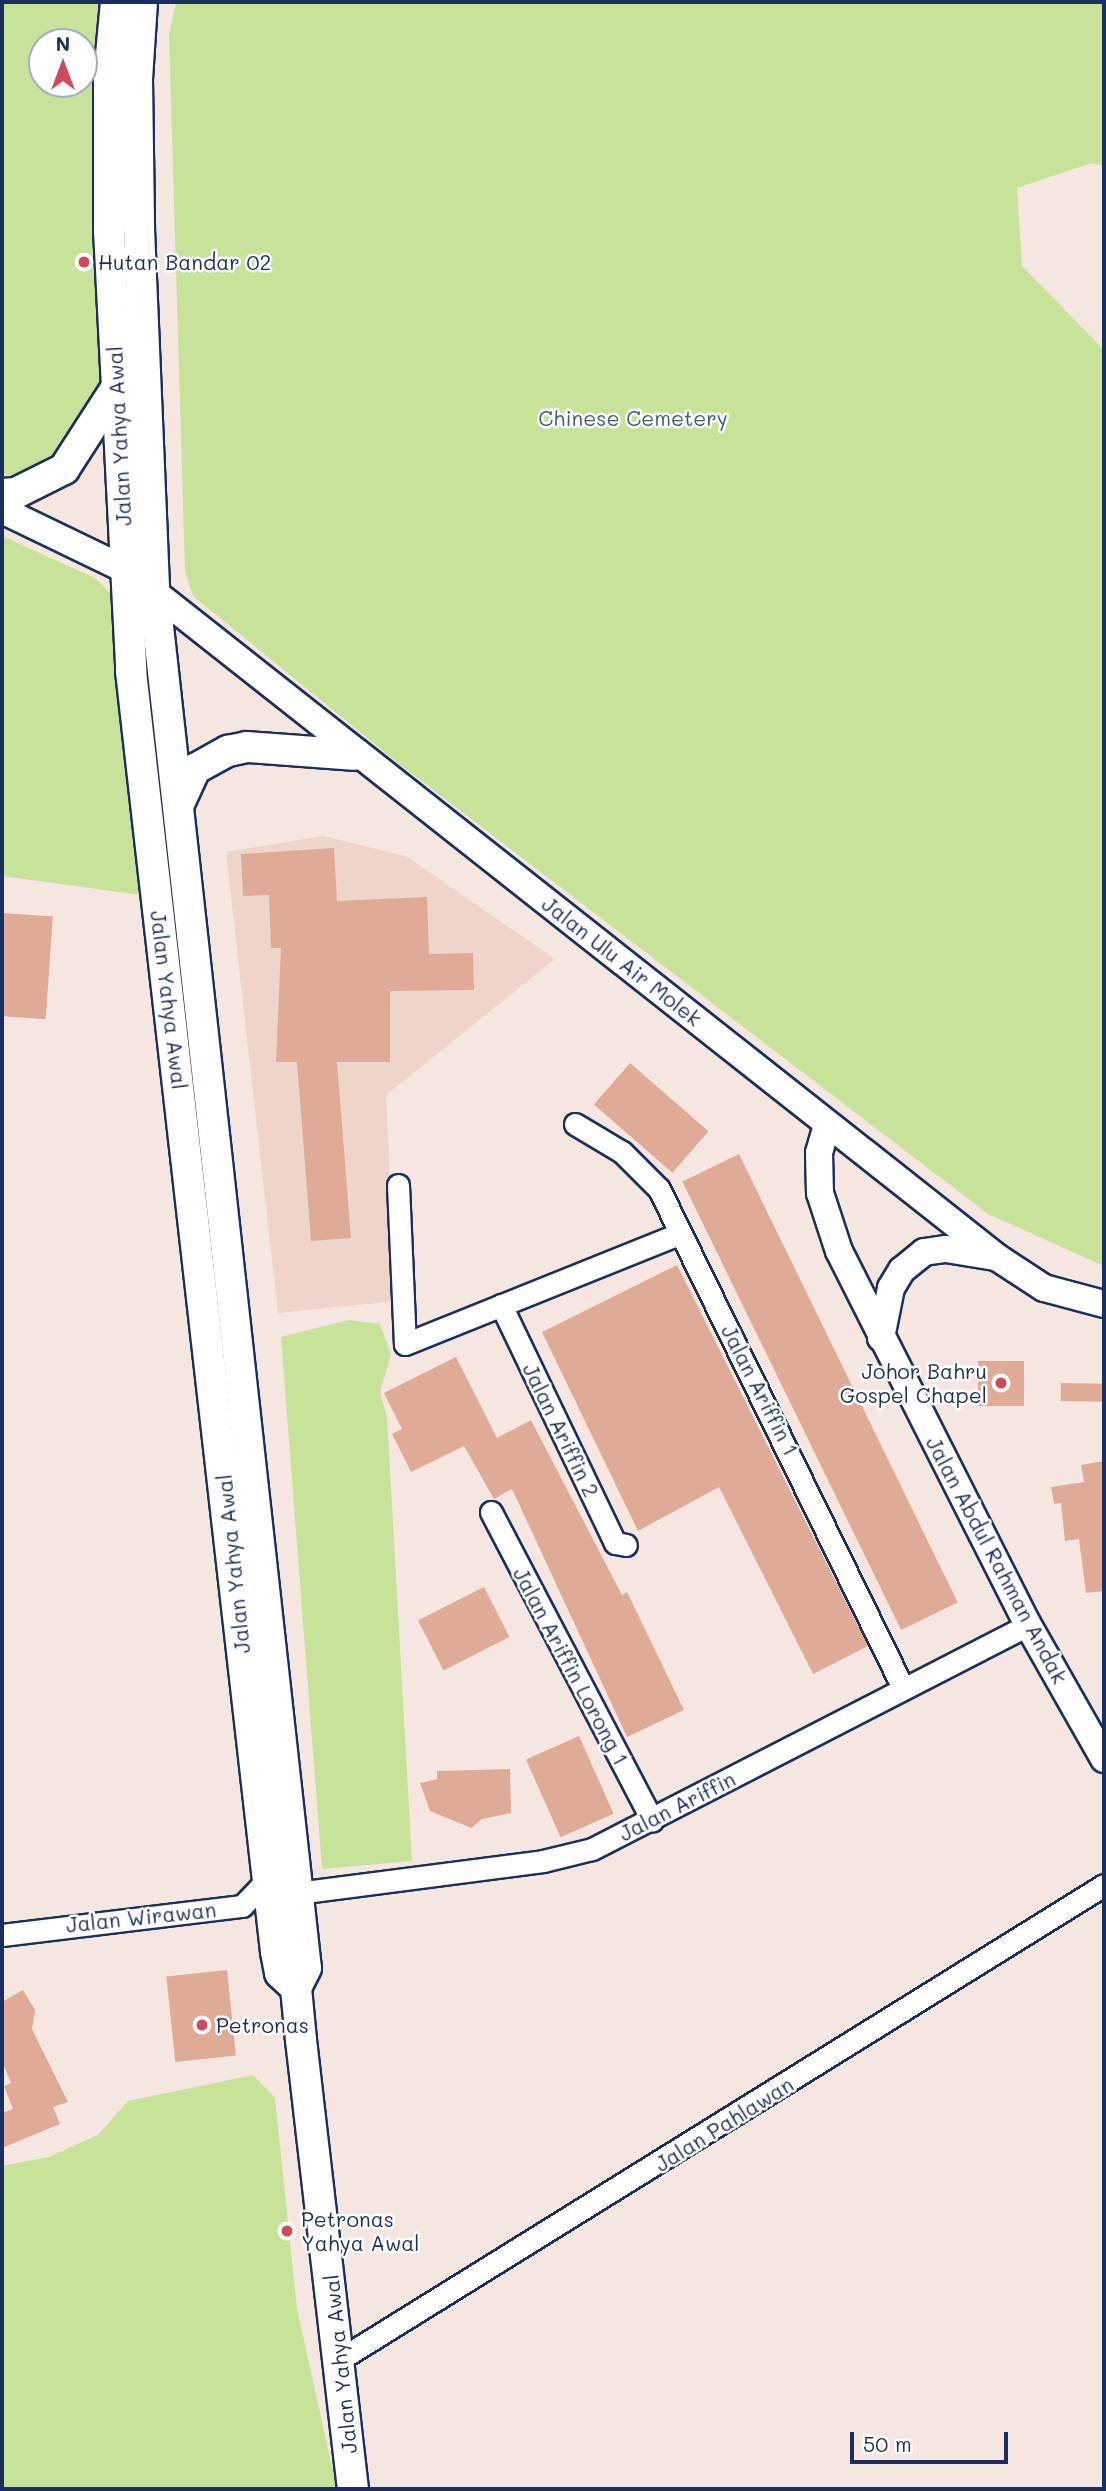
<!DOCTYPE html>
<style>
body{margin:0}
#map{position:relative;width:1106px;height:2491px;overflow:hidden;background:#f6e6e0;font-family:Mali,sans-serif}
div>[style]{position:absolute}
.built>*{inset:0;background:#efd4ca}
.green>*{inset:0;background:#c7e299}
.building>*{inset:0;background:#e0ab96;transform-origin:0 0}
.roads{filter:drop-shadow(2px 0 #1b2f5e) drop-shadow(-2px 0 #1b2f5e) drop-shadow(0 2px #1b2f5e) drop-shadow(0 -2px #1b2f5e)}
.minor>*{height:21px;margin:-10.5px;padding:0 10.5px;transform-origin:10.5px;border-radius:10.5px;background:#fff}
.tertiary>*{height:26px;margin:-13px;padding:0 13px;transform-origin:13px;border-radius:13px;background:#fff}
.secondary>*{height:30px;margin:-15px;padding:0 15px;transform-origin:15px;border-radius:15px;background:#fff}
.dots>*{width:19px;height:19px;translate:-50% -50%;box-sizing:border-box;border:4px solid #fff;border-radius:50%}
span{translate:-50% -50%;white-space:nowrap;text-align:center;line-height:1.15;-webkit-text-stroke:5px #fff;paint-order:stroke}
.poi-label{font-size:21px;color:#1b2f5e}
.left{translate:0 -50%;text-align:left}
.right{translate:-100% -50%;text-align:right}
.park-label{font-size:21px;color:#465c6d}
.street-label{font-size:21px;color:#1b2f5e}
.frame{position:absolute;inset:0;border:4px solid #1b2f5e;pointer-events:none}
.north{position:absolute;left:28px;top:28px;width:70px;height:70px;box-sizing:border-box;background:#fff;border:2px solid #a4acbf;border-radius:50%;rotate:0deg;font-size:19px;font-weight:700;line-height:28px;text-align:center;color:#1b2f5e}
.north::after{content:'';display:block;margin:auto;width:24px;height:32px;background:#d1495b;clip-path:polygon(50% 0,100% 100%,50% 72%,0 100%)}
.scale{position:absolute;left:850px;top:2432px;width:158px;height:32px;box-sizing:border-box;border:4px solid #1b2f5e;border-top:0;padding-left:9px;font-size:21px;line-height:24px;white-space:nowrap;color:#1b2f5e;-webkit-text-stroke:5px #fff;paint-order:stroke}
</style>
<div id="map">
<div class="built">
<i style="clip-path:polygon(323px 836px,406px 856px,555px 959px,386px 1095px,396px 1301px,278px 1313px,226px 852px)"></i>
</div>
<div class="green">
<i style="clip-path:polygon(evenodd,2px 2px,108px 2px,101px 378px,86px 439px,21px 477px,2px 474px,2px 2px,42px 42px,84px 42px,84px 84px,42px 84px,42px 42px)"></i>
<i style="clip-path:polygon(176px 2px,1104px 2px,1104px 166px,1092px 163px,1017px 188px,1022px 266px,1104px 350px,1104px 1266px,988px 1214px,398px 763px,193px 596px,185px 571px,169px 35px)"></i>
<i style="clip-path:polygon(2px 536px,95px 578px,118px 601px,148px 896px,2px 876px)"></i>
<i style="clip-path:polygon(349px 1320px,380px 1324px,391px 1355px,380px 1392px,387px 1417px,412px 1861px,322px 1869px,281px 1337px)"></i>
<i style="clip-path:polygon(253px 2075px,275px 2098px,297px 2309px,337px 2489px,2px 2489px,2px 2166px,49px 2157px,98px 2135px,128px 2101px)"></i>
</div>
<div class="building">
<i style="clip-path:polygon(334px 848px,337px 901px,427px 897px,429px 954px,473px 953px,474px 990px,390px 991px,390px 1062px,337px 1062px,351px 1238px,311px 1241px,297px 1062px,276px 1062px,281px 948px,271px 948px,269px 895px,243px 896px,241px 854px)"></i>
<i style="left:2px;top:913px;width:51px;height:103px;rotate:4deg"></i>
<i style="left:630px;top:1063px;width:104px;height:55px;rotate:41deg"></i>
<i style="left:739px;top:1154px;width:499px;height:63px;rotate:64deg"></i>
<i style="clip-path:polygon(677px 1265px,868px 1646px,813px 1674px,719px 1487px,638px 1531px,542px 1332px)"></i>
<i style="clip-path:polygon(456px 1357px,497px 1438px,531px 1420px,622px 1595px,627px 1592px,684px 1710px,627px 1737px,512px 1489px,494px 1499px,464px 1446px,411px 1472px,392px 1434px,402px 1429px,384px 1393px)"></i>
<i style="left:978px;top:1361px;width:46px;height:45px"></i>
<i style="left:1061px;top:1383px;width:43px;height:18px;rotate:1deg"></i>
<i style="clip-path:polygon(1104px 1461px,1104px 1591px,1086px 1593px,1079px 1539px,1065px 1541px,1061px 1503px,1054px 1504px,1051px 1487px,1084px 1482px,1081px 1465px)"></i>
<i style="left:484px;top:1587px;width:56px;height:74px;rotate:63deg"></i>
<i style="left:579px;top:1736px;width:85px;height:58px;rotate:66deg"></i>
<i style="clip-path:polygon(510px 1769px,511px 1813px,482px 1819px,471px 1828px,430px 1811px,420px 1783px,437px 1779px,437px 1771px)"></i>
<i style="left:227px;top:1970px;width:86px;height:61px;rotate:84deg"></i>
<i style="clip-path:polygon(23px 1990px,35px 2010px,32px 2029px,68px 2102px,53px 2107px,60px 2124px,2px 2148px,2px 2113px,13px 2109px,4px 2086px,11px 2083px,2px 2061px,2px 2002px)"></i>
</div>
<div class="roads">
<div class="minor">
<i style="left:575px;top:1124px;width:55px;rotate:30.8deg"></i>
<i style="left:622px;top:1152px;width:52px;rotate:45deg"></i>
<i style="left:659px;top:1189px;width:555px;rotate:63.94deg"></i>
<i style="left:398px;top:1185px;width:159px;rotate:87.5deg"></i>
<i style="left:405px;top:1344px;width:297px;rotate:-21.9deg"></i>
<i style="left:501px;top:1305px;width:264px;rotate:64.4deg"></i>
<i style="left:615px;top:1543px;width:11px;rotate:10deg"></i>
<i style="left:491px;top:1512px;width:348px;rotate:62.4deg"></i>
<i style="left:297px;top:1893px;width:248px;rotate:-7.4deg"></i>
<i style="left:543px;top:1861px;width:50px;rotate:-13.8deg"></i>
<i style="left:592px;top:1849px;width:490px;rotate:-27.2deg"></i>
<i style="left:2px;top:1935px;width:242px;rotate:-6.9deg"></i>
<i style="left:242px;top:1906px;width:37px;rotate:-46deg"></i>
<i style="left:342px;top:2358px;width:897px;rotate:-31.83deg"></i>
</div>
<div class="tertiary">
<i style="left:2px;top:510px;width:138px;rotate:25.8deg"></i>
<i style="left:126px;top:570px;width:1111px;rotate:38.27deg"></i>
<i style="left:998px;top:1258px;width:55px;rotate:33.1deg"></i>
<i style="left:1044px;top:1288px;width:62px;rotate:14.9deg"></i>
<i style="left:827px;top:1125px;width:29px;rotate:106deg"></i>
<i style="left:819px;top:1153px;width:40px;rotate:88.6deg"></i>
<i style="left:820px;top:1193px;width:61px;rotate:71.9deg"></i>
<i style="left:839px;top:1251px;width:419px;rotate:63.2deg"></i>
<i style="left:1028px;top:1625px;width:154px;rotate:60.4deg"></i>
<i style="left:881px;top:1338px;width:51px;rotate:-78.7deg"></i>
<i style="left:891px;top:1288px;width:21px;rotate:-59deg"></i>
<i style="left:902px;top:1270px;width:28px;rotate:-39deg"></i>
<i style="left:924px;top:1252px;width:22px;rotate:-8deg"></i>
<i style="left:946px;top:1249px;width:51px;rotate:9.1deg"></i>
</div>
<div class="secondary">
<i style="left:116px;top:2px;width:74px;rotate:95.4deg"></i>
<i style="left:109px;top:76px;width:154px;rotate:90deg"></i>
<i style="left:109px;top:230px;width:442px;rotate:87.1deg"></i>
<i style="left:131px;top:671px;width:1289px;rotate:83.54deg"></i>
<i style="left:276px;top:1952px;width:21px;rotate:79deg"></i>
<i style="left:280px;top:1973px;width:22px;rotate:43deg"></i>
<i style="left:142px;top:2px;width:77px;rotate:93.7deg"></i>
<i style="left:137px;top:79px;width:150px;rotate:89.2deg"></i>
<i style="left:139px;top:229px;width:361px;rotate:87.6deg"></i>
<i style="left:154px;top:590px;width:1386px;rotate:83.71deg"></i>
<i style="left:306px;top:1968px;width:22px;rotate:117deg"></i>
<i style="left:296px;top:1988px;width:52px;rotate:84.5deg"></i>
<i style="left:301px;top:2040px;width:452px;rotate:83.4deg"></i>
<i style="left:2px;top:494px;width:14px;rotate:-4deg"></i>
<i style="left:16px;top:493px;width:54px;rotate:-26.6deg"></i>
<i style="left:64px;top:469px;width:94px;rotate:-57.2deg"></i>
<i style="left:178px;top:806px;width:41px;rotate:-65.3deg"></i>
<i style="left:195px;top:769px;width:38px;rotate:-29deg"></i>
<i style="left:228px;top:751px;width:19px;rotate:-12deg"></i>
<i style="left:247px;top:747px;width:108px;rotate:4.2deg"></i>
</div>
</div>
<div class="dots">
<i style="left:84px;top:262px;background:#d1495b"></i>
<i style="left:1001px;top:1383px;background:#d1495b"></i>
<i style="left:202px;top:2025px;background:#d1495b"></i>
<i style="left:287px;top:2231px;background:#d1495b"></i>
</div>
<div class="poi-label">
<span class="left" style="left:98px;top:262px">Hutan Bandar 02</span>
<span class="right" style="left:987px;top:1383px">Johor Bahru<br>Gospel Chapel</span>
<span class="left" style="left:216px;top:2025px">Petronas</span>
<span class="left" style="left:301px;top:2231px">Petronas<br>Yahya Awal</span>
</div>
<div class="park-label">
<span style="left:633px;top:418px">Chinese Cemetery</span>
</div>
<div class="street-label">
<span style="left:119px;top:436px;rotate:-93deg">Jalan Yahya Awal</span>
<span style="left:622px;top:961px;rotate:38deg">Jalan Ulu Air Molek</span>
<span style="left:169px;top:1000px;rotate:83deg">Jalan Yahya Awal</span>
<span style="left:760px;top:1390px;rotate:63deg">Jalan Ariffin 1</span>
<span style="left:561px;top:1430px;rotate:64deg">Jalan Ariffin 2</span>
<span style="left:997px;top:1560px;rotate:62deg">Jalan Abdul Rahman Andak</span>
<span style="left:233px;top:1564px;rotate:-96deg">Jalan Yahya Awal</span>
<span style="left:571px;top:1666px;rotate:62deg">Jalan Ariffin Lorong 1</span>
<span style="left:677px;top:1806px;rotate:-27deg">Jalan Ariffin</span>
<span style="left:141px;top:1917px;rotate:-6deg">Jalan Wirawan</span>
<span style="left:724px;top:2124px;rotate:-32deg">Jalan Pahlawan</span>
<span style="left:340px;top:2364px;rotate:-96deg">Jalan Yahya Awal</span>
</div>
<div class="frame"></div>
<div class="north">N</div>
<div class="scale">50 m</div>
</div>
